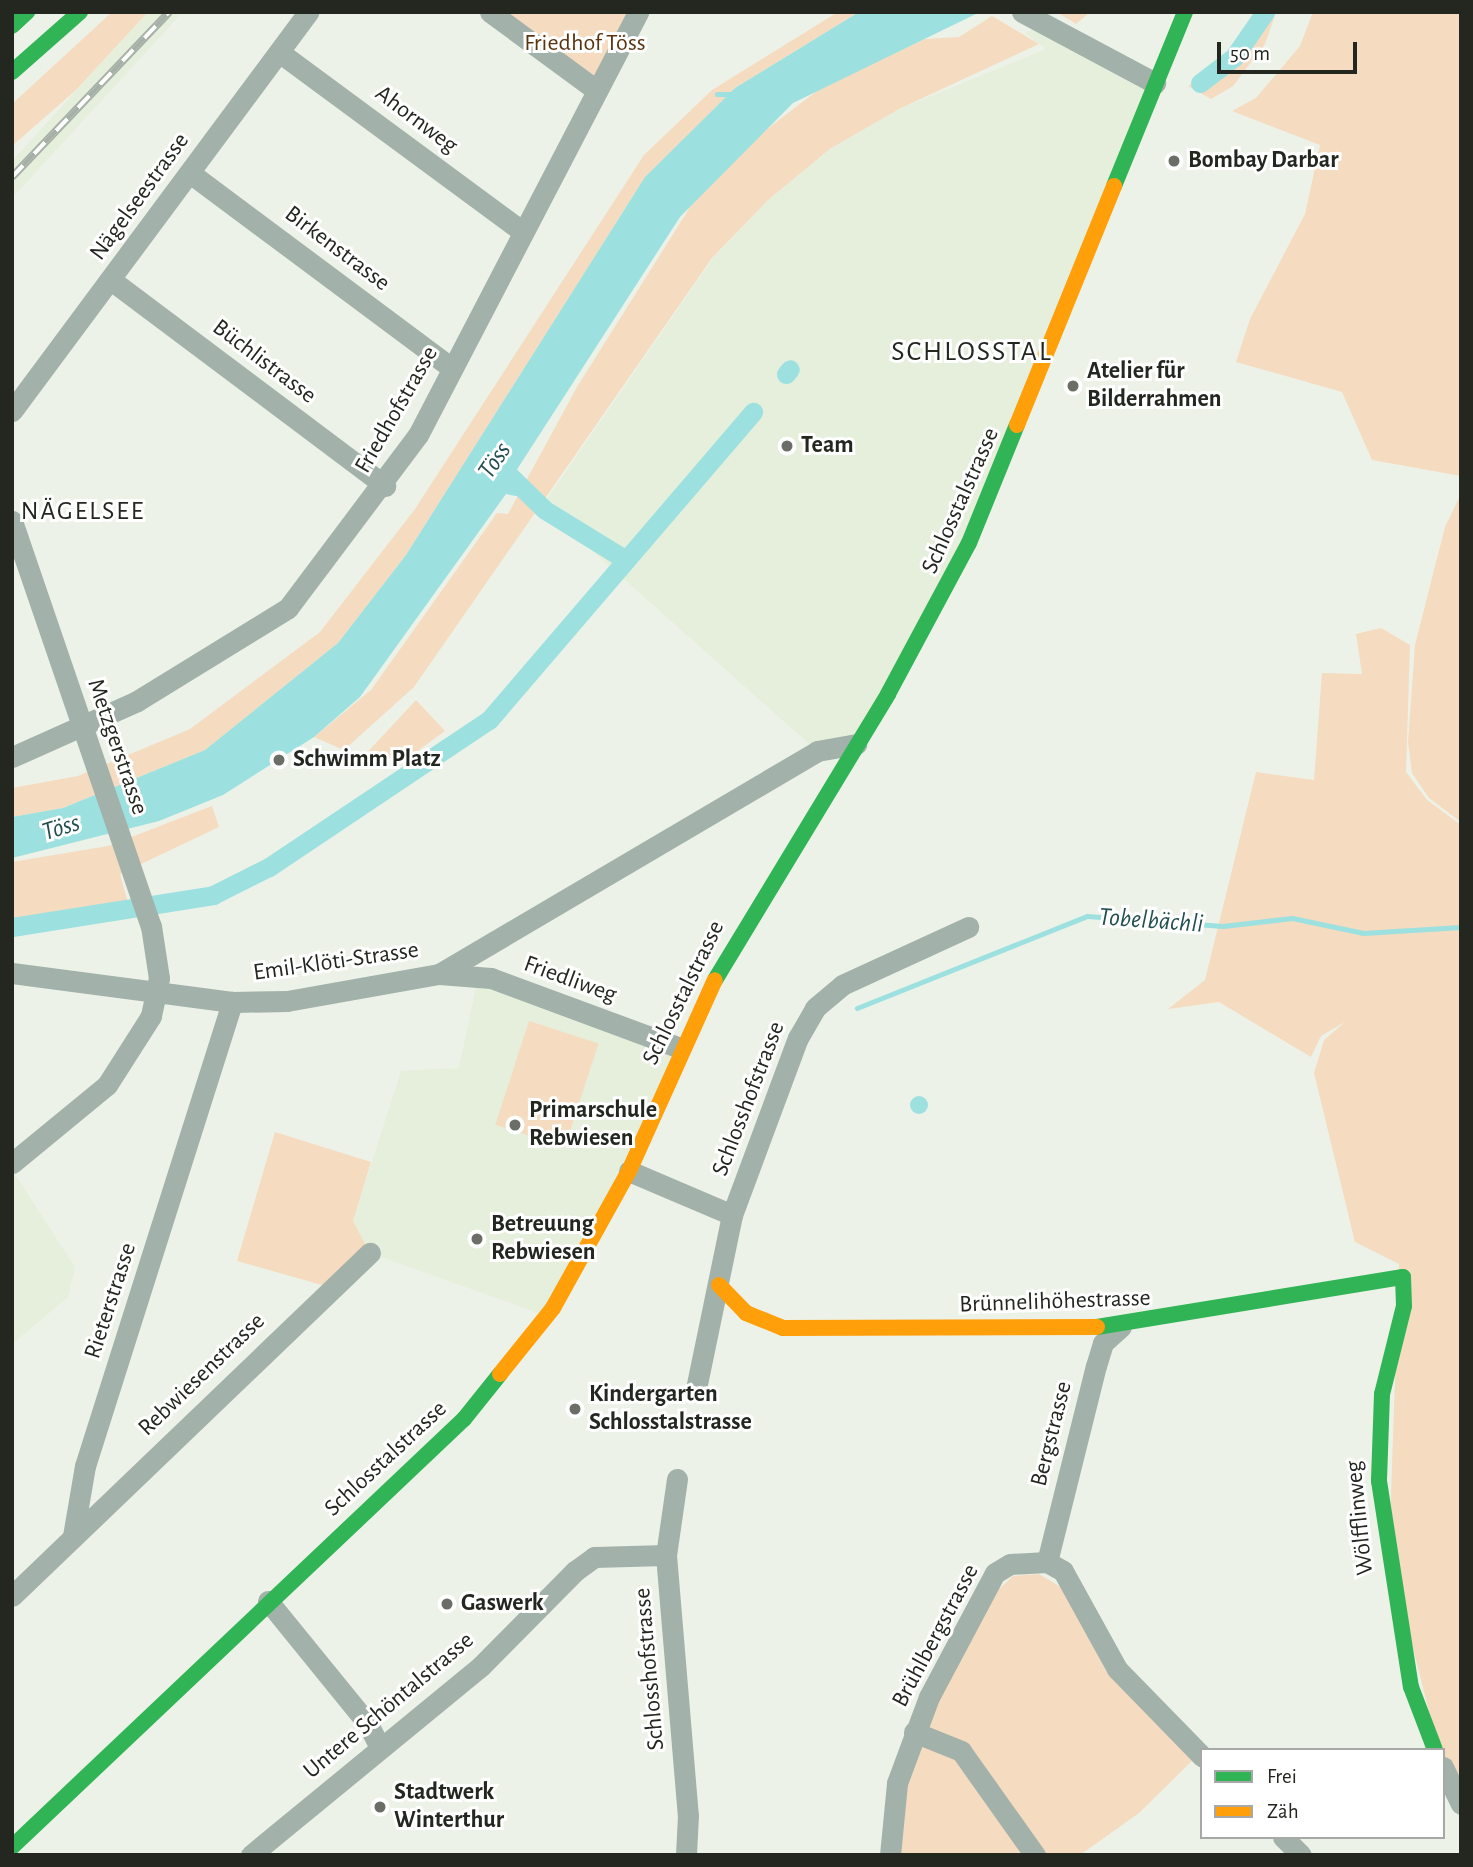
<!DOCTYPE html>
<meta charset="utf-8">
<style>
body{margin:0}
#map{position:relative;width:1473px;height:1867px;overflow:hidden;background:#edf2e8;font-family:"Alegreya Sans",sans-serif}
div>[style]{position:absolute}
.built>*{inset:0;background:#e5efdc}
.green>*{inset:0;background:#f5dbbf;transform-origin:0 0}
.water>*{inset:0;background:#9ce1e0}
.round{border-radius:50%}
.stream>*{height:5px;margin:-2.5px;padding:0 2.5px;transform-origin:2.5px;border-radius:2.5px;background:#9ce1e0}
.canal>*{height:19px;margin:-9.5px;padding:0 9.5px;transform-origin:9.5px;border-radius:9.5px;background:#9ce1e0}
.street>*{height:21px;margin:-10.5px;padding:0 10.5px;transform-origin:10.5px;border-radius:10.5px;background:#a2b2aa}
.fast>*{height:16px;margin:-8px;padding:0 8px;transform-origin:8px;border-radius:8px;background:#30b455}
.slow>*{height:16px;margin:-8px;padding:0 8px;transform-origin:8px;border-radius:8px;background:#ff9f0a}
.rail>*{height:8px;margin-top:-4px;transform-origin:0;background:repeating-linear-gradient(90deg,#fff 0 16px,#a6b0a7 0 32px);box-sizing:border-box;border-block:2px solid #a6b0a7}
.dots>*{width:19px;height:19px;translate:-50% -50%;box-sizing:border-box;border:4px solid #fff;border-radius:50%}
span{translate:-50% -50%;white-space:nowrap;text-align:center;line-height:1.15;-webkit-text-stroke:6px #fff;paint-order:stroke}
.park-label{font-size:24px;color:#59340f}
.street-label{font-size:24px;color:#242720}
.poi-label{font-size:24px;color:#242720;font-weight:700}
.left{translate:0 -50%;text-align:left}
.water-label{font-size:26px;color:#234f50;font-style:italic}
.neighbourhood-label{font-size:26px;color:#242720;letter-spacing:2px}
.quarter-label{font-size:28px;color:#242720;letter-spacing:2px}
.frame{position:absolute;inset:0;border:14px solid #242720;pointer-events:none}
.legend{position:absolute;left:1200px;top:1748px;width:245px;height:91px;box-sizing:border-box;background:#fff;border:2px solid #a7a9a6;margin:0;padding:9px 12px;list-style:none;font-size:21px;color:#242720}
.legend li{display:flex;align-items:center;gap:14px;height:35px}
.legend b{width:35px;border:2px solid #a7a9a6}
.scale{position:absolute;left:1217px;top:42px;width:140px;height:32px;box-sizing:border-box;border:4px solid #242720;border-top:0;padding-left:9px;font-size:21px;line-height:24px;white-space:nowrap;color:#242720;-webkit-text-stroke:5px #fff;paint-order:stroke}
</style>
<div id="map">
<div class="built">
<i style="clip-path:polygon(148px 12px,183px 12px,12px 198px,12px 161px)"></i>
<i style="clip-path:polygon(1043px 24px,1155px 83px,918px 643px,856px 744px,817px 751px,542px 506px,713px 258px,768px 200px,831px 149px,899px 109px,1046px 49px,1025px 33px)"></i>
<i style="clip-path:polygon(478px 977px,680px 1048px,547px 1316px,370px 1253px,353px 1221px,401px 1071px,459px 1068px)"></i>
<i style="clip-path:polygon(12px 1170px,75px 1267px,68px 1297px,12px 1344px)"></i>
</div>
<div class="green">
<i style="clip-path:polygon(112px 12px,148px 12px,76px 90px,12px 146px,12px 104px)"></i>
<i style="clip-path:polygon(490px 12px,638px 12px,595px 89px)"></i>
<i style="clip-path:polygon(838px 12px,859px 12px,735px 88px,645px 177px,406px 555px,338px 643px,205px 750px,63px 808px,12px 817px,12px 788px,78px 776px,190px 729px,320px 632px,415px 509px,644px 155px,712px 90px)"></i>
<i style="clip-path:polygon(1057px 12px,1090px 12px,1076px 24px)"></i>
<i style="clip-path:polygon(1266px 12px,1276px 12px,1265px 44px,1233px 86px,1211px 99px,1188px 86px,1234px 58px)"></i>
<i style="clip-path:polygon(1313px 12px,1461px 12px,1461px 476px,1372px 460px,1342px 392px,1236px 362px,1250px 319px,1305px 214px,1320px 145px,1232px 111px,1256px 98px,1300px 46px)"></i>
<i style="clip-path:polygon(992px 16px,1039px 44px,899px 109px,830px 149px,768px 200px,712px 258px,414px 687px,344px 750px,314px 737px,371px 690px,497px 513px,508px 514px,577px 387px,692px 204px,749px 143px,822px 87px,925px 39px,959px 37px)"></i>
<i style="clip-path:polygon(1461px 494px,1461px 822px,1429px 798px,1412px 773px,1408px 742px,1415px 645px,1445px 527px)"></i>
<i style="clip-path:polygon(1381px 628px,1410px 645px,1406px 772px,1427px 800px,1461px 825px,1461px 1804px,1443px 1767px,1389px 1553px,1399px 1264px,1355px 1242px,1314px 1073px,1324px 1040px,1345px 1022px,1321px 1036px,1311px 1057px,1219px 1002px,1168px 1009px,1205px 980px,1256px 772px,1314px 780px,1322px 673px,1362px 674px,1356px 634px)"></i>
<i style="clip-path:polygon(416px 700px,445px 731px,409px 757px,362px 758px)"></i>
<i style="clip-path:polygon(212px 806px,219px 827px,120px 874px,128px 903px,12px 919px,12px 862px,108px 846px)"></i>
<i style="left:529px;top:1021px;width:73px;height:109px;rotate:18deg"></i>
<i style="clip-path:polygon(275px 1132px,371px 1162px,353px 1221px,370px 1253px,329px 1287px,237px 1261px)"></i>
<i style="clip-path:polygon(1039px 1574px,1064px 1589px,1106px 1671px,1199px 1754px,1139px 1813px,1080px 1855px,890px 1855px,914px 1732px,996px 1592px,1013px 1576px)"></i>
</div>
<div class="water">
<i style="clip-path:polygon(859px 12px,980px 12px,793px 103px,680px 217px,516px 471px,526px 489px,521px 497px,506px 494px,360px 697px,314px 737px,223px 795px,159px 821px,12px 858px,12px 817px,63px 808px,205px 750px,338px 643px,406px 555px,645px 177px,735px 88px)"></i>
<i class="round" style="left:910px;top:1096px;width:18px;height:18px"></i>
</div>
<div class="stream">
<i style="left:717px;top:94px;width:18px"></i>
<i style="left:857px;top:1008px;width:248px;rotate:-21.8deg"></i>
<i style="left:1087px;top:916px;width:136px;rotate:4.2deg"></i>
<i style="left:1223px;top:926px;width:69px;rotate:-6.6deg"></i>
<i style="left:1292px;top:918px;width:73px;rotate:11.9deg"></i>
<i style="left:1363px;top:933px;width:98px;rotate:-3.5deg"></i>
</div>
<div class="canal">
<i style="left:1200px;top:83px;width:43px;rotate:-37.4deg"></i>
<i style="left:1234px;top:57px;width:55px;rotate:-55.4deg"></i>
<i style="left:786px;top:374px;width:6px;rotate:-51deg"></i>
<i style="left:506px;top:472px;width:54px;rotate:44.3deg"></i>
<i style="left:545px;top:510px;width:95px;rotate:31.7deg"></i>
<i style="left:12px;top:927px;width:204px;rotate:-9deg"></i>
<i style="left:213px;top:895px;width:63px;rotate:-26.6deg"></i>
<i style="left:269px;top:867px;width:265px;rotate:-33.8deg"></i>
<i style="left:489px;top:720px;width:406px;rotate:-49.4deg"></i>
</div>
<div class="street">
<i style="left:490px;top:12px;width:130px;rotate:36.3deg"></i>
<i style="left:1022px;top:12px;width:151px;rotate:28.1deg"></i>
<i style="left:279px;top:52px;width:302px;rotate:36.4deg"></i>
<i style="left:190px;top:173px;width:327px;rotate:36.7deg"></i>
<i style="left:111px;top:280px;width:343px;rotate:36.9deg"></i>
<i style="left:12px;top:411px;width:497px;rotate:-53.4deg"></i>
<i style="left:12px;top:521px;width:428px;rotate:71.1deg"></i>
<i style="left:151px;top:926px;width:53px;rotate:81.3deg"></i>
<i style="left:159px;top:978px;width:39px;rotate:102deg"></i>
<i style="left:151px;top:1016px;width:82px;rotate:122.5deg"></i>
<i style="left:107px;top:1085px;width:123px;rotate:140.6deg"></i>
<i style="left:12px;top:757px;width:137px;rotate:-24.1deg"></i>
<i style="left:137px;top:701px;width:177px;rotate:-31.6deg"></i>
<i style="left:288px;top:608px;width:216px;rotate:-53.1deg"></i>
<i style="left:418px;top:435px;width:477px;rotate:-62.5deg"></i>
<i style="left:12px;top:973px;width:222px;rotate:7.5deg"></i>
<i style="left:232px;top:1002px;width:55px;rotate:-1deg"></i>
<i style="left:287px;top:1001px;width:154px;rotate:-10.1deg"></i>
<i style="left:439px;top:974px;width:439px;rotate:-30.5deg"></i>
<i style="left:817px;top:751px;width:40px;rotate:-10deg"></i>
<i style="left:439px;top:974px;width:52px;rotate:4.4deg"></i>
<i style="left:491px;top:978px;width:202px;rotate:20.3deg"></i>
<i style="left:629px;top:1171px;width:112px;rotate:23.1deg"></i>
<i style="left:732px;top:1215px;width:173px;rotate:101.7deg"></i>
<i style="left:732px;top:1215px;width:189px;rotate:-69.6deg"></i>
<i style="left:798px;top:1038px;width:34px;rotate:-60deg"></i>
<i style="left:815px;top:1008px;width:35px;rotate:-40deg"></i>
<i style="left:842px;top:985px;width:139px;rotate:-24.7deg"></i>
<i style="left:677px;top:1479px;width:77px;rotate:98.2deg"></i>
<i style="left:666px;top:1555px;width:261px;rotate:85.2deg"></i>
<i style="left:688px;top:1815px;width:40px;rotate:92.9deg"></i>
<i style="left:73px;top:1536px;width:71px;rotate:-80.3deg"></i>
<i style="left:85px;top:1466px;width:487px;rotate:-72.4deg"></i>
<i style="left:1047px;top:1562px;width:202px;rotate:-76deg"></i>
<i style="left:1096px;top:1366px;width:24px;rotate:-73deg"></i>
<i style="left:1103px;top:1343px;width:24px;rotate:-42deg"></i>
<i style="left:12px;top:1596px;width:496px;rotate:-43.8deg"></i>
<i style="left:268px;top:1601px;width:159px;rotate:50.9deg"></i>
<i style="left:368px;top:1724px;width:27px;rotate:63deg"></i>
<i style="left:914px;top:1732px;width:51px;rotate:22deg"></i>
<i style="left:961px;top:1751px;width:128px;rotate:54.6deg"></i>
<i style="left:1443px;top:1767px;width:41px;rotate:64.1deg"></i>
<i style="left:1283px;top:1837px;width:25px;rotate:45deg"></i>
<i style="left:251px;top:1855px;width:298px;rotate:-39.4deg"></i>
<i style="left:481px;top:1666px;width:134px;rotate:-45.3deg"></i>
<i style="left:575px;top:1571px;width:24px;rotate:-36deg"></i>
<i style="left:594px;top:1557px;width:72px;rotate:-1.6deg"></i>
<i style="left:890px;top:1855px;width:72px;rotate:-84.4deg"></i>
<i style="left:897px;top:1783px;width:92px;rotate:-69.6deg"></i>
<i style="left:929px;top:1697px;width:140px;rotate:-62deg"></i>
<i style="left:995px;top:1573px;width:17px;rotate:-31deg"></i>
<i style="left:1010px;top:1564px;width:37px;rotate:-3deg"></i>
<i style="left:1047px;top:1562px;width:18px;rotate:29deg"></i>
<i style="left:1063px;top:1571px;width:112px;rotate:61.1deg"></i>
<i style="left:1117px;top:1669px;width:122px;rotate:45.7deg"></i>
</div>
<div class="fast">
<i style="left:12px;top:26px;width:21px;rotate:-43deg"></i>
<i style="left:12px;top:72px;width:91px;rotate:-41.4deg"></i>
<i style="left:1114px;top:186px;width:188px;rotate:-67.8deg"></i>
<i style="left:715px;top:980px;width:334px;rotate:-58.8deg"></i>
<i style="left:888px;top:694px;width:171px;rotate:-61.8deg"></i>
<i style="left:969px;top:543px;width:127px;rotate:-67.9deg"></i>
<i style="left:1097px;top:1327px;width:310px;rotate:-9.3deg"></i>
<i style="left:1403px;top:1277px;width:29px;rotate:88deg"></i>
<i style="left:1404px;top:1306px;width:91px;rotate:104deg"></i>
<i style="left:1382px;top:1394px;width:87px;rotate:92deg"></i>
<i style="left:1379px;top:1481px;width:208px;rotate:81.2deg"></i>
<i style="left:1411px;top:1687px;width:67px;rotate:69.1deg"></i>
<i style="left:12px;top:1847px;width:622px;rotate:-43.44deg"></i>
<i style="left:464px;top:1419px;width:58px;rotate:-51.3deg"></i>
</div>
<div class="slow">
<i style="left:1017px;top:425px;width:258px;rotate:-67.9deg"></i>
<i style="left:719px;top:1285px;width:39px;rotate:46deg"></i>
<i style="left:746px;top:1313px;width:40px;rotate:22deg"></i>
<i style="left:783px;top:1328px;width:314px;rotate:-0.2deg"></i>
<i style="left:500px;top:1374px;width:85px;rotate:-51.2deg"></i>
<i style="left:553px;top:1308px;width:157px;rotate:-61deg"></i>
<i style="left:629px;top:1171px;width:209px;rotate:-65.8deg"></i>
</div>
<div class="rail">
<i style="left:12px;top:177px;width:228px;rotate:-46.4deg"></i>
</div>
<div class="dots">
<i style="left:1174px;top:161px;background:#6a6e66"></i>
<i style="left:1073px;top:386px;background:#6a6e66"></i>
<i style="left:787px;top:446px;background:#6a6e66"></i>
<i style="left:279px;top:760px;background:#6a6e66"></i>
<i style="left:515px;top:1125px;background:#6a6e66"></i>
<i style="left:477px;top:1239px;background:#6a6e66"></i>
<i style="left:575px;top:1409px;background:#6a6e66"></i>
<i style="left:447px;top:1604px;background:#6a6e66"></i>
<i style="left:380px;top:1807px;background:#6a6e66"></i>
</div>
<div class="park-label">
<span style="left:585px;top:44px">Friedhof Töss</span>
</div>
<div class="street-label">
<span style="left:416px;top:120px;rotate:37deg">Ahornweg</span>
<span style="left:140px;top:197px;rotate:-54deg">Nägelseestrasse</span>
<span style="left:337px;top:249px;rotate:37deg">Birkenstrasse</span>
<span style="left:264px;top:362px;rotate:37deg">Büchlistrasse</span>
<span style="left:397px;top:410px;rotate:-60deg">Friedhofstrasse</span>
<span style="left:961px;top:501px;rotate:-66deg">Schlosstalstrasse</span>
<span style="left:117px;top:747px;rotate:71deg">Metzgerstrasse</span>
<span style="left:336px;top:962px;rotate:-8deg">Emil-Klöti-Strasse</span>
<span style="left:570px;top:980px;rotate:20deg">Friedliweg</span>
<span style="left:684px;top:993px;rotate:-64deg">Schlosstalstrasse</span>
<span style="left:749px;top:1099px;rotate:-69deg">Schlosshofstrasse</span>
<span style="left:111px;top:1301px;rotate:-72deg">Rieterstrasse</span>
<span style="left:1055px;top:1302px;rotate:-2deg">Brünnelihöhestrasse</span>
<span style="left:202px;top:1375px;rotate:-44deg">Rebwiesenstrasse</span>
<span style="left:1052px;top:1434px;rotate:-76deg">Bergstrasse</span>
<span style="left:386px;top:1459px;rotate:-43deg">Schlosstalstrasse</span>
<span style="left:1360px;top:1518px;rotate:-96deg">Wölfflinweg</span>
<span style="left:936px;top:1636px;rotate:-62deg">Brühlbergstrasse</span>
<span style="left:650px;top:1669px;rotate:-95deg">Schlosshofstrasse</span>
<span style="left:389px;top:1706px;rotate:-40deg">Untere Schöntalstrasse</span>
</div>
<div class="poi-label">
<span class="left" style="left:1188px;top:161px">Bombay Darbar</span>
<span class="left" style="left:1087px;top:386px">Atelier für<br>Bilderrahmen</span>
<span class="left" style="left:801px;top:446px">Team</span>
<span class="left" style="left:293px;top:760px">Schwimm Platz</span>
<span class="left" style="left:529px;top:1125px">Primarschule<br>Rebwiesen</span>
<span class="left" style="left:491px;top:1239px">Betreuung<br>Rebwiesen</span>
<span class="left" style="left:589px;top:1409px">Kindergarten<br>Schlosstalstrasse</span>
<span class="left" style="left:461px;top:1604px">Gaswerk</span>
<span class="left" style="left:394px;top:1807px">Stadtwerk<br>Winterthur</span>
</div>
<div class="water-label">
<span style="left:495px;top:461px;rotate:-56deg">Töss</span>
<span style="left:61px;top:828px;rotate:-17deg">Töss</span>
<span style="left:1151px;top:921px;rotate:4deg">Tobelbächli</span>
</div>
<div class="neighbourhood-label">
<span style="left:83px;top:512px">NÄGELSEE</span>
</div>
<div class="quarter-label">
<span style="left:972px;top:352px">SCHLOSSTAL</span>
</div>
<div class="frame"></div>
<ul class="legend">
<li><b style="height:9px;background:#30b455"></b>Frei</li>
<li><b style="height:9px;background:#ff9f0a"></b>Zäh</li>
</ul>
<div class="scale">50 m</div>
</div>
